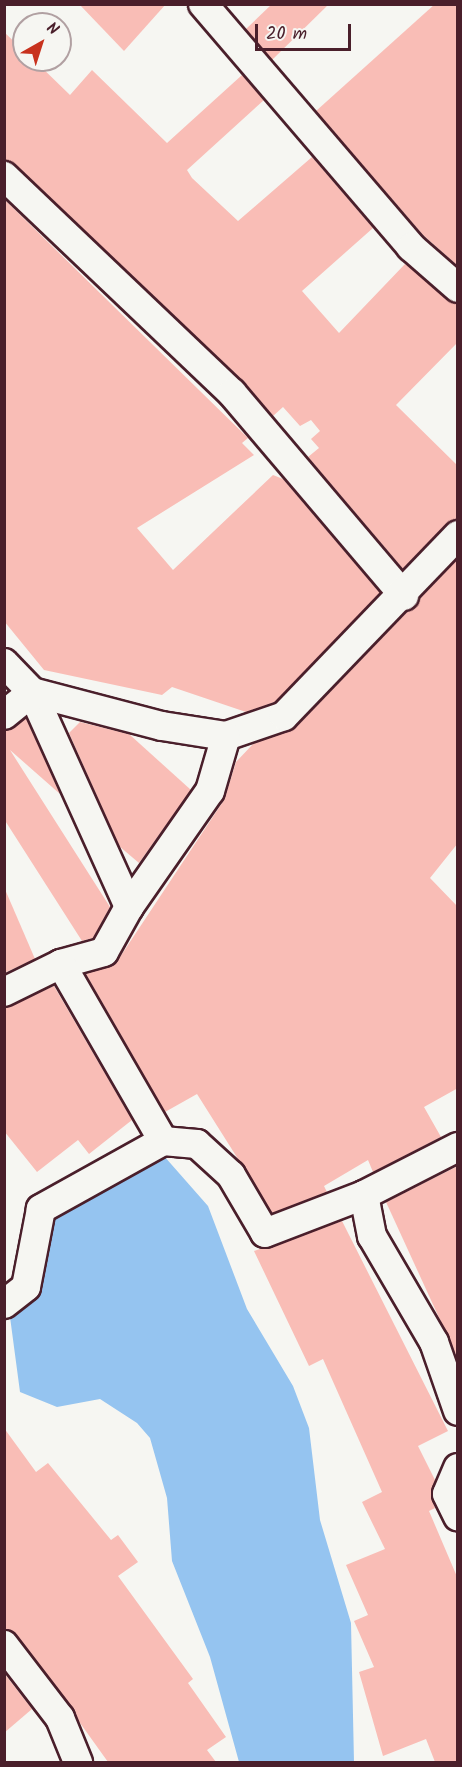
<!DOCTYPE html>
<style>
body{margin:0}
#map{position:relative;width:462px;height:1767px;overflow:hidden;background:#f6f6f2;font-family:Kalam,sans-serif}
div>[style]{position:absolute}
.water>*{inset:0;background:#95c4f0}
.building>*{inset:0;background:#f9bdb6}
.roads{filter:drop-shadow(2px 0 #4a1f2b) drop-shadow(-2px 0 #4a1f2b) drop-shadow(0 2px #4a1f2b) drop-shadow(0 -2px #4a1f2b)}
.minor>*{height:28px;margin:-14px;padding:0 14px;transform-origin:14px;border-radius:14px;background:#f6f6f2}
span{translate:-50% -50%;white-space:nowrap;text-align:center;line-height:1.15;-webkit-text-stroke:4.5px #f6f6f2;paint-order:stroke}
.frame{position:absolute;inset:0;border:6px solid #4a1f2b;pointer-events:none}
.north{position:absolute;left:12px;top:12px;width:60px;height:60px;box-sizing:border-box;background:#f6f6f2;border:2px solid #b1a0a2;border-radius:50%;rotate:39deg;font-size:16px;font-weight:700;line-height:24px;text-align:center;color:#4a1f2b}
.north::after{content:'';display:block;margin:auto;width:21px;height:27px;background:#c8321e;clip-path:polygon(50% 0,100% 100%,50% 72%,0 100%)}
.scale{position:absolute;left:255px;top:24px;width:96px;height:27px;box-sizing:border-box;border:3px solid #4a1f2b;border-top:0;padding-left:8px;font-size:18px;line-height:21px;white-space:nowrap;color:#4a1f2b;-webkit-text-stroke:4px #f6f6f2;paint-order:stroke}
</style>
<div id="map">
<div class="water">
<i style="clip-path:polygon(164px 1156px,208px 1206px,247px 1309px,293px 1386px,309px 1428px,320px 1520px,351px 1623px,354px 1762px,239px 1762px,210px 1657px,172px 1561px,167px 1498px,150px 1438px,137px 1423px,100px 1399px,57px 1407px,20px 1392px,10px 1317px,36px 1287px,54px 1207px)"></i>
</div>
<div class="building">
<i style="clip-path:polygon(79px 4px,166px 4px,124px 51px)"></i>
<i style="clip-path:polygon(272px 4px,329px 4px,272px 60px,246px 29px)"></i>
<i style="clip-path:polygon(435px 4px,458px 4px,458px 266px,423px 235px,316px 111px)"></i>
<i style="clip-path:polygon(4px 32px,24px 51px,24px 60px,34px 60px,70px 95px,92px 70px,167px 143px,242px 75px,264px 100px,187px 170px,192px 178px,238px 221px,312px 157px,373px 228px,302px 291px,339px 333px,405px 264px,458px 304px,458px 342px,396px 405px,458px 466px,458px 519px,446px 524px,403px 569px,308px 457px,319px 448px,311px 439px,320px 431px,311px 420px,300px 426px,283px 407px,273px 416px,243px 381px,15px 164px,4px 160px)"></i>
<i style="clip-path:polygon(4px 199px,248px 438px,242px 443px,254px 455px,137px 528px,173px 570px,273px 475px,283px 479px,380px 593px,275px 702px,246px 712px,172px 687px,162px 695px,44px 670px,4px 621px)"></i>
<i style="clip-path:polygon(458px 559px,458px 843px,430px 878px,458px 907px,458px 1088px,424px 1107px,441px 1137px,373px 1172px,368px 1160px,324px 1186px,327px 1192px,272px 1213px,197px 1094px,165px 1112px,86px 974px,118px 960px,224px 800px,236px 762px,253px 744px,296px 727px)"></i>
<i style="clip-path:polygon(26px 718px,60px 794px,10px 750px,110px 907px,93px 938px,82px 941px,4px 819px,4px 731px)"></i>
<i style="clip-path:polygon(80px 722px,129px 734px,191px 790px,139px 863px,119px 846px,69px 733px)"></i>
<i style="clip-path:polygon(4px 887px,35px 959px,4px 973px)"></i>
<i style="clip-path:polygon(54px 986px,132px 1120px,89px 1154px,78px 1140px,37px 1172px,4px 1131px,4px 1008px)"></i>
<i style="clip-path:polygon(458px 1166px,458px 1359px,386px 1202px)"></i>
<i style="clip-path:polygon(342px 1221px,448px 1431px,418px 1446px,435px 1480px,431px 1495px,435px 1508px,429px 1511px,458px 1579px,458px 1762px,435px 1762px,426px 1739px,383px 1756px,359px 1672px,374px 1667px,354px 1621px,368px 1615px,346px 1565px,385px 1549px,362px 1502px,382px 1492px,323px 1359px,309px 1366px,254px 1251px)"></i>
<i style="clip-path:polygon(4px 1428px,36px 1472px,48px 1463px,111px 1540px,118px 1535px,138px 1562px,118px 1576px,193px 1679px,188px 1683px,226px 1737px,207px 1750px,216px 1762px,108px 1762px,17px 1635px,4px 1629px)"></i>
<i style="clip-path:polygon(4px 1673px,32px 1709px,4px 1733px)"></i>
</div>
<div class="roads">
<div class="minor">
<i style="left:203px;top:4px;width:320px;rotate:49.4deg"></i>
<i style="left:411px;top:247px;width:62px;rotate:41.1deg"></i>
<i style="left:4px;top:176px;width:315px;rotate:43.6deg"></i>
<i style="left:232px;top:393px;width:266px;rotate:49.7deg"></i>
<i style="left:4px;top:663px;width:40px;rotate:46deg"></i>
<i style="left:32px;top:692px;width:236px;rotate:65.7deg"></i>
<i style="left:129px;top:907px;width:51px;rotate:119.1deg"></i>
<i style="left:104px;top:952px;width:45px;rotate:164.4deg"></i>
<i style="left:61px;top:964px;width:204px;rotate:60deg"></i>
<i style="left:163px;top:1141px;width:140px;rotate:150.9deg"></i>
<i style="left:41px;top:1209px;width:79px;rotate:100.9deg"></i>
<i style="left:26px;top:1287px;width:28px;rotate:142deg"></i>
<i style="left:4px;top:715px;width:36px;rotate:-39deg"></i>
<i style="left:32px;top:692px;width:134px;rotate:14.7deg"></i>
<i style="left:162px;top:726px;width:65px;rotate:8.9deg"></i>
<i style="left:226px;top:736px;width:61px;rotate:-19deg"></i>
<i style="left:284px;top:716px;width:251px;rotate:-46.1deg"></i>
<i style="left:129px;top:907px;width:141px;rotate:-55.1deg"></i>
<i style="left:210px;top:791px;width:57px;rotate:-73.8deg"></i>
<i style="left:4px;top:992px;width:64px;rotate:-26.2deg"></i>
<i style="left:163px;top:1141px;width:34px;rotate:5deg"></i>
<i style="left:197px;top:1144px;width:46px;rotate:42.4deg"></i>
<i style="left:231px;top:1175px;width:67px;rotate:59.6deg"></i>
<i style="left:265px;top:1233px;width:106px;rotate:-21deg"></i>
<i style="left:364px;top:1195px;width:106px;rotate:-27.1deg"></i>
<i style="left:364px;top:1195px;width:42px;rotate:79deg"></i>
<i style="left:372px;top:1236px;width:123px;rotate:59.7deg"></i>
<i style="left:434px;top:1342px;width:73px;rotate:70.8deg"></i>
<i style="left:458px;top:1468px;width:28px;rotate:113deg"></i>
<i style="left:447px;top:1494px;width:25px;rotate:64deg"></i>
<i style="left:4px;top:1645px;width:92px;rotate:52.5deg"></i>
<i style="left:60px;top:1718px;width:48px;rotate:67.8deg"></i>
</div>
</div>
<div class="frame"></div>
<div class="north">N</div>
<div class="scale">20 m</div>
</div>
